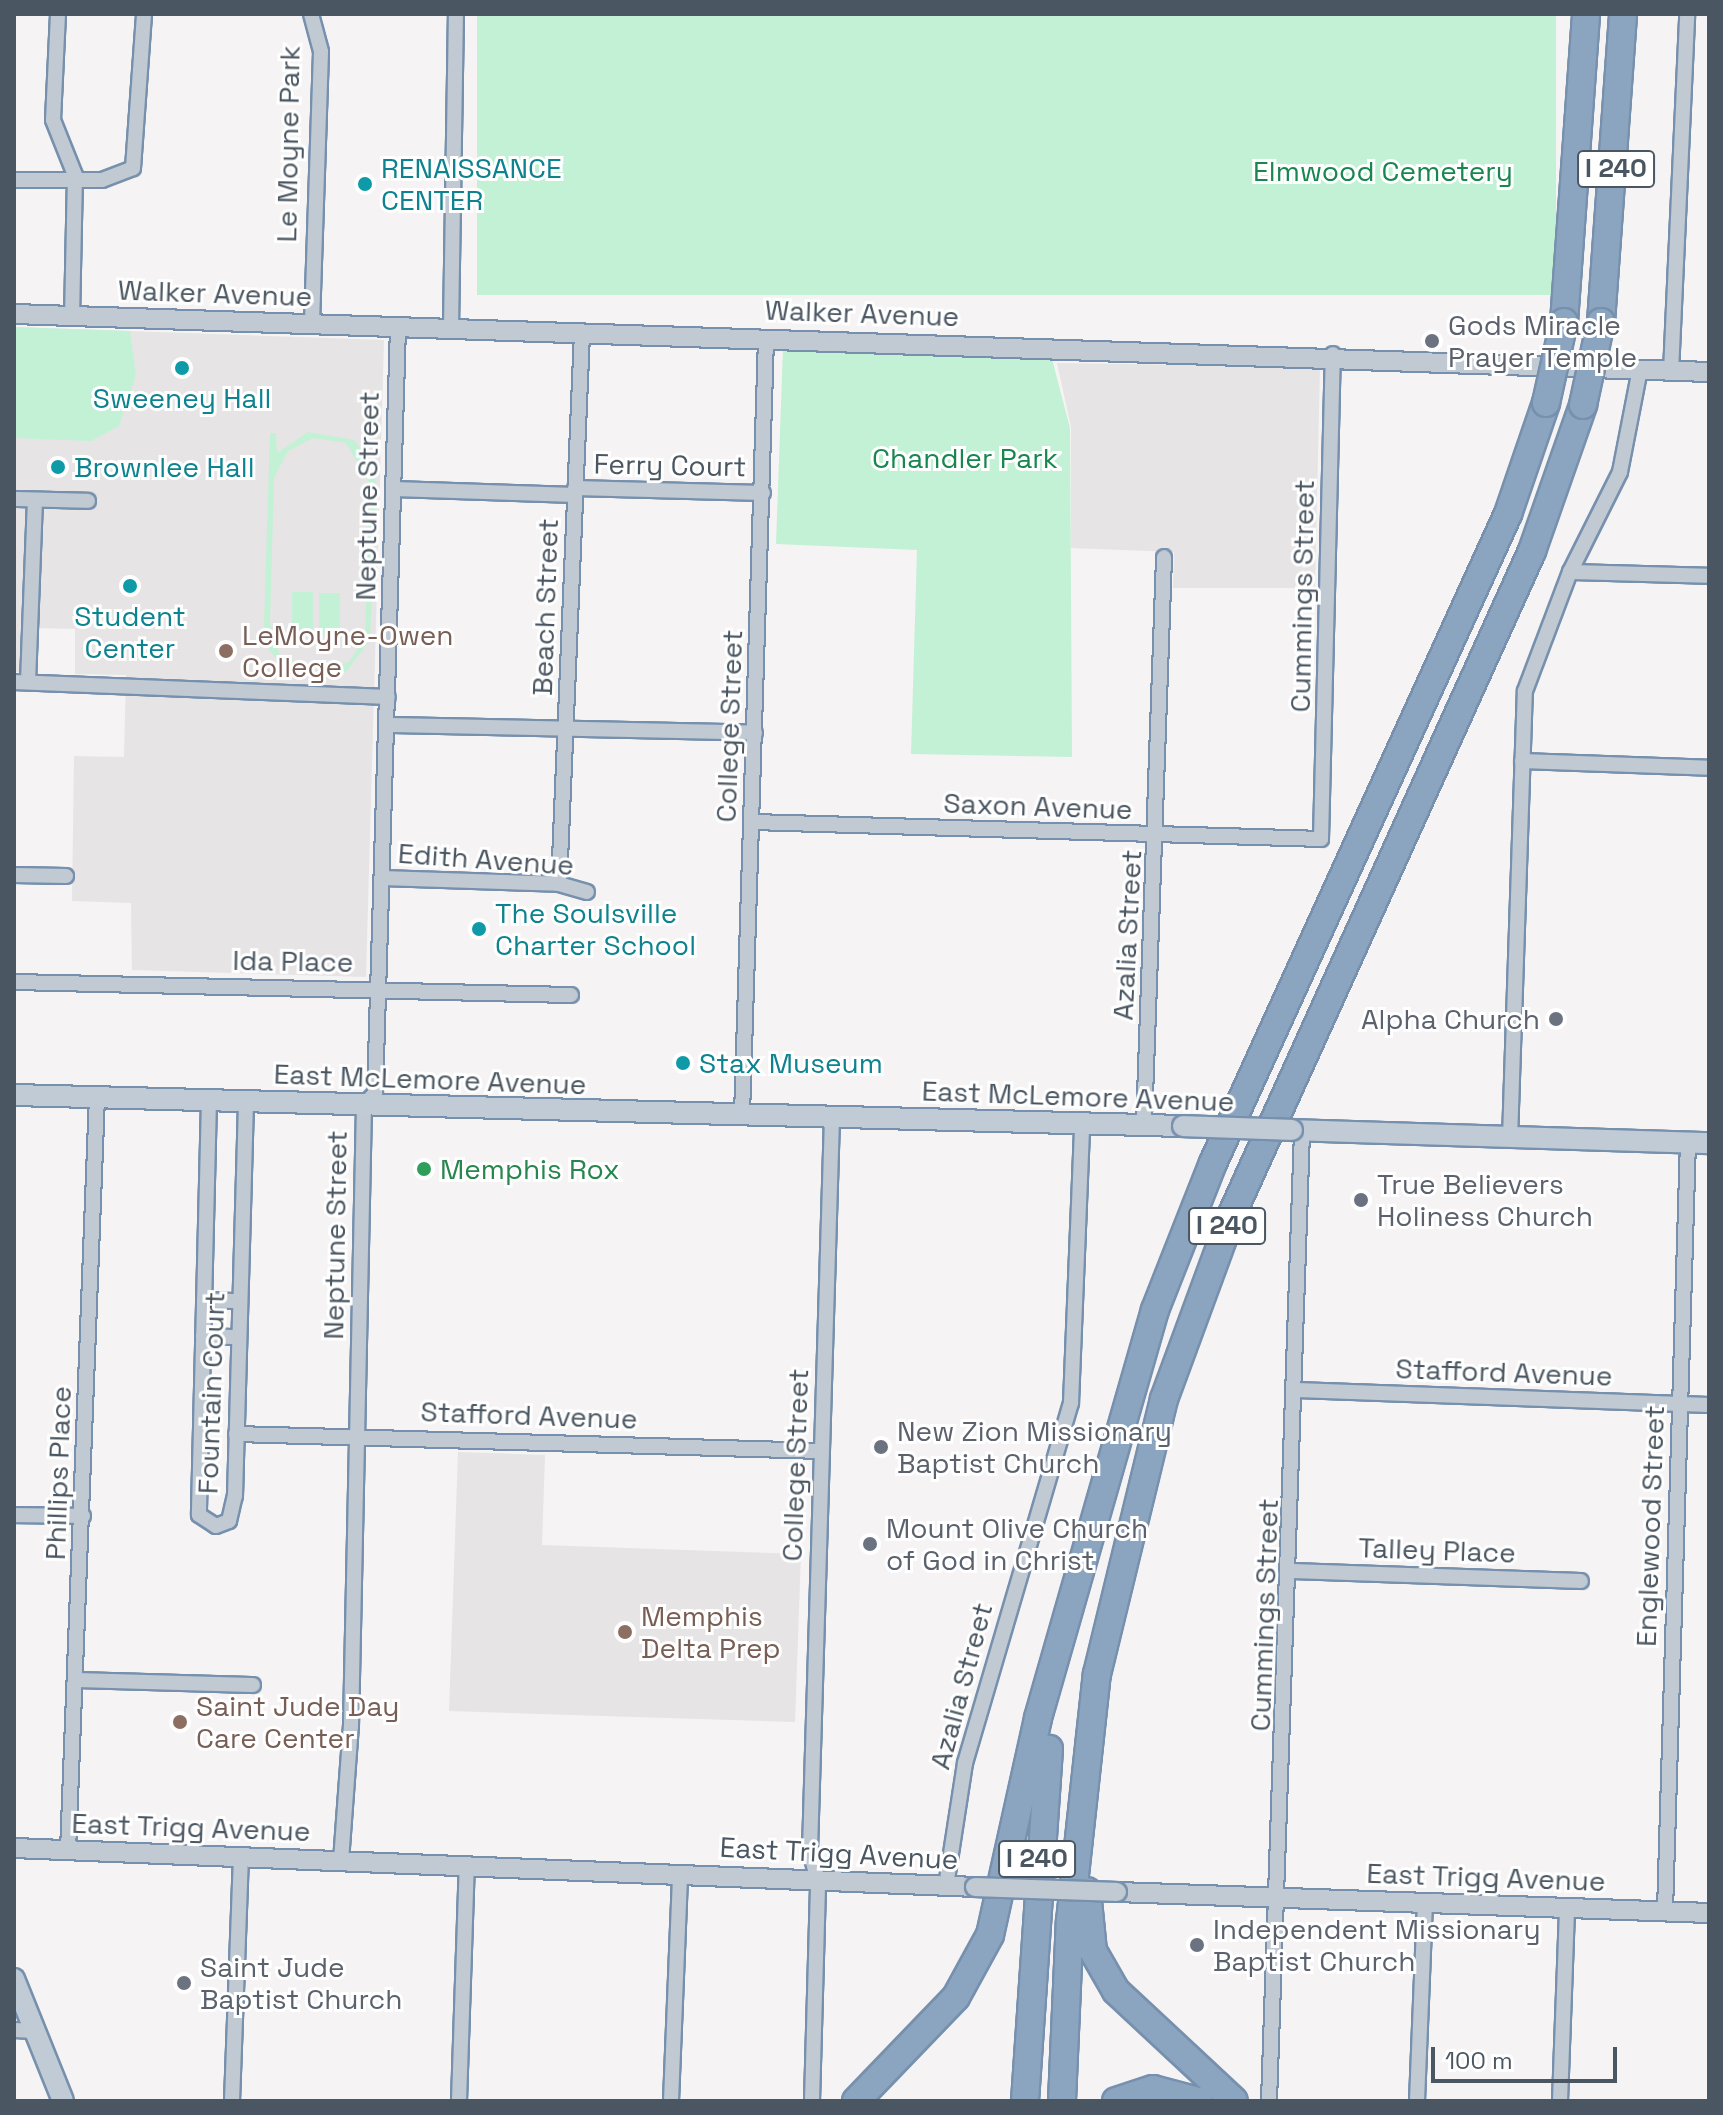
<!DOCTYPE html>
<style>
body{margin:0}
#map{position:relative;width:1723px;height:2115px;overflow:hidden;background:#f5f3f3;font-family:"Space Grotesk",sans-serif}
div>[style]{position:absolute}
.education>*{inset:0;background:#e6e4e5}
.green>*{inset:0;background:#c3f1d5;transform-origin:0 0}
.roads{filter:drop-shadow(2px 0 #7690ad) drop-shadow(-2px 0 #7690ad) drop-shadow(0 2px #7690ad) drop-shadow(0 -2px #7690ad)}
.minor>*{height:14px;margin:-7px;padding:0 7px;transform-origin:7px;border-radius:7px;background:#c1cad2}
.tertiary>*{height:18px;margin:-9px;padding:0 9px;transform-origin:9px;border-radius:9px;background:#c1cad2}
.secondary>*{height:20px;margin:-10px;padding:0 10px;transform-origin:10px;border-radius:10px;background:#c1cbd6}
.motorway>*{height:26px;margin:-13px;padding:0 13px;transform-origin:13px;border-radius:13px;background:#8ba5c1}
.bridges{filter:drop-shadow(2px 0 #7690ad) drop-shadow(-2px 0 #7690ad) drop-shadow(0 2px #7690ad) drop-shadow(0 -2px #7690ad)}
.tertiary-bridge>*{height:18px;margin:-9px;padding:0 9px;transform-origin:9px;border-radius:9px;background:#c1cad2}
.secondary-bridge>*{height:20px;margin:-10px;padding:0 10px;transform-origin:10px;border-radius:10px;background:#c1cbd6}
.motorway-bridge>*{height:26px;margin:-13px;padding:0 13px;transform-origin:13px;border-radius:13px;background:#8ba5c1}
.dots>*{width:22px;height:22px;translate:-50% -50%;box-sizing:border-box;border:4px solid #fff;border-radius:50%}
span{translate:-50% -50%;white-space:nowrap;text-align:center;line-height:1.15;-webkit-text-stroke:6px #fff;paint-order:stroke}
.shield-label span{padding:2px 6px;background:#fff;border:2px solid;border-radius:6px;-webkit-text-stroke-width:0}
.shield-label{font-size:26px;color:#4a5661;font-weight:700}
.street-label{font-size:28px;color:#4a5661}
.culture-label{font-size:28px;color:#0d838f}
.left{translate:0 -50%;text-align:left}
.park-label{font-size:28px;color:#17864f}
.worship-label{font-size:28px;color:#5b616d}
.right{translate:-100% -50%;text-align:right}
.education-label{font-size:28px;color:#785e54}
.leisure-label{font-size:28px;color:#27864d}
.frame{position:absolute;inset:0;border:16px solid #4a5661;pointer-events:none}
.scale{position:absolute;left:1431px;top:2047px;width:186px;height:36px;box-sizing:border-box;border:4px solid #4a5661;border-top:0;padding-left:10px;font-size:24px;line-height:28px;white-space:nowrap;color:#4a5661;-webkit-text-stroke:6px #fff;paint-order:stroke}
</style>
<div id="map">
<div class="education">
<i style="clip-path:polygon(14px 327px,384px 340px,366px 977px,132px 970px,131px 903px,72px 901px,74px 756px,124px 757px,126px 675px,75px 674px,75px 629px,38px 628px,36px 673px,14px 672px)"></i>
<i style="clip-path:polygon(1057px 363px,1320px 367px,1315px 588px,1173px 588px,1174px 552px,1071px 548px,1071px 427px)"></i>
<i style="clip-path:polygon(458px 1452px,545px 1455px,542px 1545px,801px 1554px,795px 1722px,449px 1711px)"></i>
</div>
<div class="green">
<i style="left:477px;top:14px;width:1079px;height:281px"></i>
<i style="clip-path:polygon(14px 327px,130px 331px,136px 375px,119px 426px,91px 441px,14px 438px)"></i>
<i style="clip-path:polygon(783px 349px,1052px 359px,1070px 428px,1072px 757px,911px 754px,917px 550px,776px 544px)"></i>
<i style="clip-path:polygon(evenodd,308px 432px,354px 440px,370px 460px,376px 483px,370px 640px,346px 672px,322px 680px,285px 668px,269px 650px,264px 626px,270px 433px,276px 433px,277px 453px,308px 432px,313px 438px,346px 443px,370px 484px,365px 636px,350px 661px,322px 674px,280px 656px,270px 624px,274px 478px,288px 451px,313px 438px)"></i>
<i style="left:292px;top:592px;width:21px;height:44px"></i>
<i style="left:319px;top:593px;width:21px;height:43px"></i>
</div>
<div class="roads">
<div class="minor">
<i style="left:58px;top:14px;width:106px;rotate:92.7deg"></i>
<i style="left:53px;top:120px;width:59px;rotate:68.2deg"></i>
<i style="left:75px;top:175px;width:141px;rotate:91.2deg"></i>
<i style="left:311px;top:14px;width:39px;rotate:75deg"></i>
<i style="left:321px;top:52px;width:273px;rotate:91.9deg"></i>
<i style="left:14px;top:180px;width:88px"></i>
<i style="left:102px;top:180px;width:33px;rotate:-21deg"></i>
<i style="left:133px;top:168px;width:154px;rotate:-85.9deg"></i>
<i style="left:451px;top:328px;width:314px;rotate:-89.1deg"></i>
<i style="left:1671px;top:372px;width:358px;rotate:-87.4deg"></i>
<i style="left:575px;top:488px;width:188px;rotate:1.5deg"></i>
<i style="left:394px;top:489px;width:181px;rotate:1.9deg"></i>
<i style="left:14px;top:499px;width:74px;rotate:1.5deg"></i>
<i style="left:1570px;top:572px;width:139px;rotate:1.6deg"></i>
<i style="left:14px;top:682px;width:374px;rotate:2.3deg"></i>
<i style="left:28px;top:682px;width:182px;rotate:-87.8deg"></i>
<i style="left:387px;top:725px;width:368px;rotate:1.2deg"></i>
<i style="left:1522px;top:761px;width:187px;rotate:2.1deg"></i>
<i style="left:753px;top:822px;width:568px;rotate:1.71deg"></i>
<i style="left:1321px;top:839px;width:485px;rotate:-88.6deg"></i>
<i style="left:14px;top:875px;width:52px;rotate:1.1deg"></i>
<i style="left:382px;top:878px;width:177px;rotate:1.9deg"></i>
<i style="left:559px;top:884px;width:29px;rotate:16deg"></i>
<i style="left:559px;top:884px;width:551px;rotate:-87.61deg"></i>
<i style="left:14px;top:982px;width:557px;rotate:1.34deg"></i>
<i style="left:209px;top:1100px;width:415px;rotate:91.4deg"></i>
<i style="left:199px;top:1515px;width:20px;rotate:33deg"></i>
<i style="left:216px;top:1526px;width:14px;rotate:-21deg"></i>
<i style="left:229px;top:1521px;width:26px;rotate:-77deg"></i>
<i style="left:235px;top:1496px;width:395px;rotate:-88.4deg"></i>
<i style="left:742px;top:1115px;width:777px;rotate:-88.23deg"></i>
<i style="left:1144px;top:1125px;width:568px;rotate:-87.98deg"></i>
<i style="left:1510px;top:1139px;width:448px;rotate:-88.1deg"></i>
<i style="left:1525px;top:691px;width:127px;rotate:-69.3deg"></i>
<i style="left:1570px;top:572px;width:112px;rotate:-63.4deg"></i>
<i style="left:1620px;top:472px;width:105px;rotate:-79deg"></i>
<i style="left:204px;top:1300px;width:36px;rotate:2deg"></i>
<i style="left:203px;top:1336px;width:36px;rotate:2deg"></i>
<i style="left:1297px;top:1390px;width:412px;rotate:2.1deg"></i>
<i style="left:236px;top:1434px;width:585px;rotate:1.66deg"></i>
<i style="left:14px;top:1515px;width:69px;rotate:0.8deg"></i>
<i style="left:1292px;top:1571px;width:289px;rotate:2deg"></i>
<i style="left:75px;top:1680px;width:178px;rotate:1.6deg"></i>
<i style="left:68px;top:1851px;width:755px;rotate:-87.8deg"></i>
<i style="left:341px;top:1861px;width:135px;rotate:-85.8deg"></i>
<i style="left:351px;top:1726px;width:621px;rotate:-88.8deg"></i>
<i style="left:364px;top:1105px;width:16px;rotate:-47deg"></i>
<i style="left:375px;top:1093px;width:766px;rotate:-88.28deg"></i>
<i style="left:946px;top:1886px;width:124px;rotate:-81.2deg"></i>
<i style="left:965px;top:1763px;width:375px;rotate:-73.6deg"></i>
<i style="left:1071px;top:1403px;width:279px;rotate:-87.7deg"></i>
<i style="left:1665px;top:1911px;width:769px;rotate:-88.29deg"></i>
<i style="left:14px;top:2030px;width:20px;rotate:3deg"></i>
<i style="left:232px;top:2101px;width:243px;rotate:-87.9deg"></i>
<i style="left:459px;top:2101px;width:237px;rotate:-88.1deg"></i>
<i style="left:671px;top:2101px;width:228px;rotate:-87.7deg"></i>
<i style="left:812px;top:2101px;width:219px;rotate:-88.4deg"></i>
<i style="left:818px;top:1882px;width:33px;rotate:-104deg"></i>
<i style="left:810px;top:1850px;width:732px;rotate:-88.28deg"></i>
<i style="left:1269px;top:2101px;width:972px;rotate:-88.05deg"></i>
<i style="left:1417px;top:2101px;width:198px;rotate:-87.7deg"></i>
<i style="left:1560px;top:2101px;width:194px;rotate:-87.9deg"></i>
</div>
<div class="tertiary">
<i style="left:14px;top:314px;width:1696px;rotate:1.96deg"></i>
<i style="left:14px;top:1848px;width:962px;rotate:2.32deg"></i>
<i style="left:1117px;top:1892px;width:592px;rotate:2.03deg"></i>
</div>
<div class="secondary">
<i style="left:14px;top:1095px;width:1169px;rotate:1.52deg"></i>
<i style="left:1292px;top:1130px;width:417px;rotate:1.8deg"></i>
<i style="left:14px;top:1979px;width:131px;rotate:68.1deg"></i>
</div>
<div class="motorway">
<i style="left:1564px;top:322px;width:309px;rotate:-85.9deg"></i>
<i style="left:1601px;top:322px;width:309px;rotate:-85.9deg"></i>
<i style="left:1087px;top:1891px;width:60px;rotate:84.3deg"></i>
<i style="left:1093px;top:1951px;width:46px;rotate:60.1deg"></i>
<i style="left:1116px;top:1991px;width:161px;rotate:43deg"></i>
<i style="left:856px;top:2101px;width:144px;rotate:-46.1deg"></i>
<i style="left:956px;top:1997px;width:71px;rotate:-61.3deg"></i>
<i style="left:990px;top:1935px;width:222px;rotate:-77.5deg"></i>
<i style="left:1038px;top:1718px;width:424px;rotate:-74deg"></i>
<i style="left:1155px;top:1310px;width:158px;rotate:-68.5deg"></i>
<i style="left:1213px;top:1163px;width:713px;rotate:-65.56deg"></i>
<i style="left:1508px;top:514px;width:117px;rotate:-71.1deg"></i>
<i style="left:1025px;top:2101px;width:353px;rotate:-86.1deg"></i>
<i style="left:1062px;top:2101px;width:180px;rotate:-87.5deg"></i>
<i style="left:1070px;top:1921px;width:248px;rotate:-83.8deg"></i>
<i style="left:1097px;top:1674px;width:283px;rotate:-76.3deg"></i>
<i style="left:1164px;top:1399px;width:197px;rotate:-69.8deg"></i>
<i style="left:1232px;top:1214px;width:728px;rotate:-65.65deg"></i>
<i style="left:1532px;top:551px;width:155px;rotate:-70.7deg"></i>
<i style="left:1116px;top:2101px;width:39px;rotate:-18deg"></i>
<i style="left:1153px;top:2089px;width:47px;rotate:14.9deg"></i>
</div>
</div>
<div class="bridges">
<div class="tertiary-bridge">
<i style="left:975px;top:1887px;width:142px;rotate:2deg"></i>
</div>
<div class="secondary-bridge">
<i style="left:1183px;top:1126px;width:109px;rotate:2.1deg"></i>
</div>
<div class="motorway-bridge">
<i style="left:1546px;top:403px;width:83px;rotate:-77.5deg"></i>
<i style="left:1583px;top:405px;width:85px;rotate:-77.8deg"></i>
</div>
</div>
<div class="dots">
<i style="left:365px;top:184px;background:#0f9aa8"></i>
<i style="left:1432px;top:341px;background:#6b7280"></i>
<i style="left:182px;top:368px;background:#0f9aa8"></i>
<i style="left:58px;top:467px;background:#0f9aa8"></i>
<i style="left:130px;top:586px;background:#0f9aa8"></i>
<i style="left:226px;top:651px;background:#8d6e63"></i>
<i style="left:479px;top:929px;background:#0f9aa8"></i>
<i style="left:1556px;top:1019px;background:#6b7280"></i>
<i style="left:683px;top:1063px;background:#0f9aa8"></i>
<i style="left:424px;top:1169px;background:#2e9e5b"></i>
<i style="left:1361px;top:1200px;background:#6b7280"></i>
<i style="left:881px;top:1447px;background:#6b7280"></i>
<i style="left:870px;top:1544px;background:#6b7280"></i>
<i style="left:625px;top:1632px;background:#8d6e63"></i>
<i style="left:180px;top:1722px;background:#8d6e63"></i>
<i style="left:1197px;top:1945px;background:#6b7280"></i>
<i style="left:184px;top:1983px;background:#6b7280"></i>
</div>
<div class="shield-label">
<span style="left:1616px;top:169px">I 240</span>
<span style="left:1227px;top:1226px">I 240</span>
<span style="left:1037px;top:1859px">I 240</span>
</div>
<div class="street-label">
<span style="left:288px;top:144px;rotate:-89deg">Le Moyne Park</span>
<span style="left:215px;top:293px;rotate:2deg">Walker Avenue</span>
<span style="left:862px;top:313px;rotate:2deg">Walker Avenue</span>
<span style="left:670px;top:465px;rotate:1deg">Ferry Court</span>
<span style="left:367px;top:496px;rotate:-89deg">Neptune Street</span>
<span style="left:1302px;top:596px;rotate:-89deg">Cummings Street</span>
<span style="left:545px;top:607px;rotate:-88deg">Beach Street</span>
<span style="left:729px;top:726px;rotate:-88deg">College Street</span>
<span style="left:1038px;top:806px;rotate:2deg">Saxon Avenue</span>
<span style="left:486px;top:859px;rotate:4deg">Edith Avenue</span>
<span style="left:1127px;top:935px;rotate:-87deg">Azalia Street</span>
<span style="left:293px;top:961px;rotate:1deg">Ida Place</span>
<span style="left:430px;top:1079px;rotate:2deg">East McLemore Avenue</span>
<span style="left:1078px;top:1096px;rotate:2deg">East McLemore Avenue</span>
<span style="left:335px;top:1235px;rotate:-89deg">Neptune Street</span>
<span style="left:1504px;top:1372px;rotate:2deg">Stafford Avenue</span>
<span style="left:211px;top:1393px;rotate:-88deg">Fountain Court</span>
<span style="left:529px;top:1415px;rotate:2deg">Stafford Avenue</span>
<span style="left:795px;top:1465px;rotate:-88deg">College Street</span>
<span style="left:58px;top:1473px;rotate:-88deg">Phillips Place</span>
<span style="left:1650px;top:1526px;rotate:-88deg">Englewood Street</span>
<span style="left:1437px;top:1550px;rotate:2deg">Talley Place</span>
<span style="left:1264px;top:1615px;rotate:-88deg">Cummings Street</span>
<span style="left:961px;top:1686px;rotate:-75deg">Azalia Street</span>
<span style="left:191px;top:1827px;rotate:2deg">East Trigg Avenue</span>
<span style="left:839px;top:1853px;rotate:3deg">East Trigg Avenue</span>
<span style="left:1486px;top:1877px;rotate:2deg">East Trigg Avenue</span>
</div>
<div class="culture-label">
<span class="left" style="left:381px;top:184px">RENAISSANCE<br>CENTER</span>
<span style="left:182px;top:398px">Sweeney Hall</span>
<span class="left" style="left:74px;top:467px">Brownlee Hall</span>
<span style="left:130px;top:632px">Student<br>Center</span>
<span class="left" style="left:495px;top:929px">The Soulsville<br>Charter School</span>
<span class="left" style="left:699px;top:1063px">Stax Museum</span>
</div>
<div class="park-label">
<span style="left:1383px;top:171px">Elmwood Cemetery</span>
<span style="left:965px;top:458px">Chandler Park</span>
</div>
<div class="worship-label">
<span class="left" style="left:1448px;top:341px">Gods Miracle<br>Prayer Temple</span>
<span class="right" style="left:1540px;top:1019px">Alpha Church</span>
<span class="left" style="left:1377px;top:1200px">True Believers<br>Holiness Church</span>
<span class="left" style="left:897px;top:1447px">New Zion Missionary<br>Baptist Church</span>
<span class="left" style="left:886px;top:1544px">Mount Olive Church<br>of God in Christ</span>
<span class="left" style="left:1213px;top:1945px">Independent Missionary<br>Baptist Church</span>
<span class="left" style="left:200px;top:1983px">Saint Jude<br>Baptist Church</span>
</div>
<div class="education-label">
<span class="left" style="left:242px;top:651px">LeMoyne-Owen<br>College</span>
<span class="left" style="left:641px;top:1632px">Memphis<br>Delta Prep</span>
<span class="left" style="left:196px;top:1722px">Saint Jude Day<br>Care Center</span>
</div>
<div class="leisure-label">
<span class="left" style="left:440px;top:1169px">Memphis Rox</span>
</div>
<div class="frame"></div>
<div class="scale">100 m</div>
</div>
